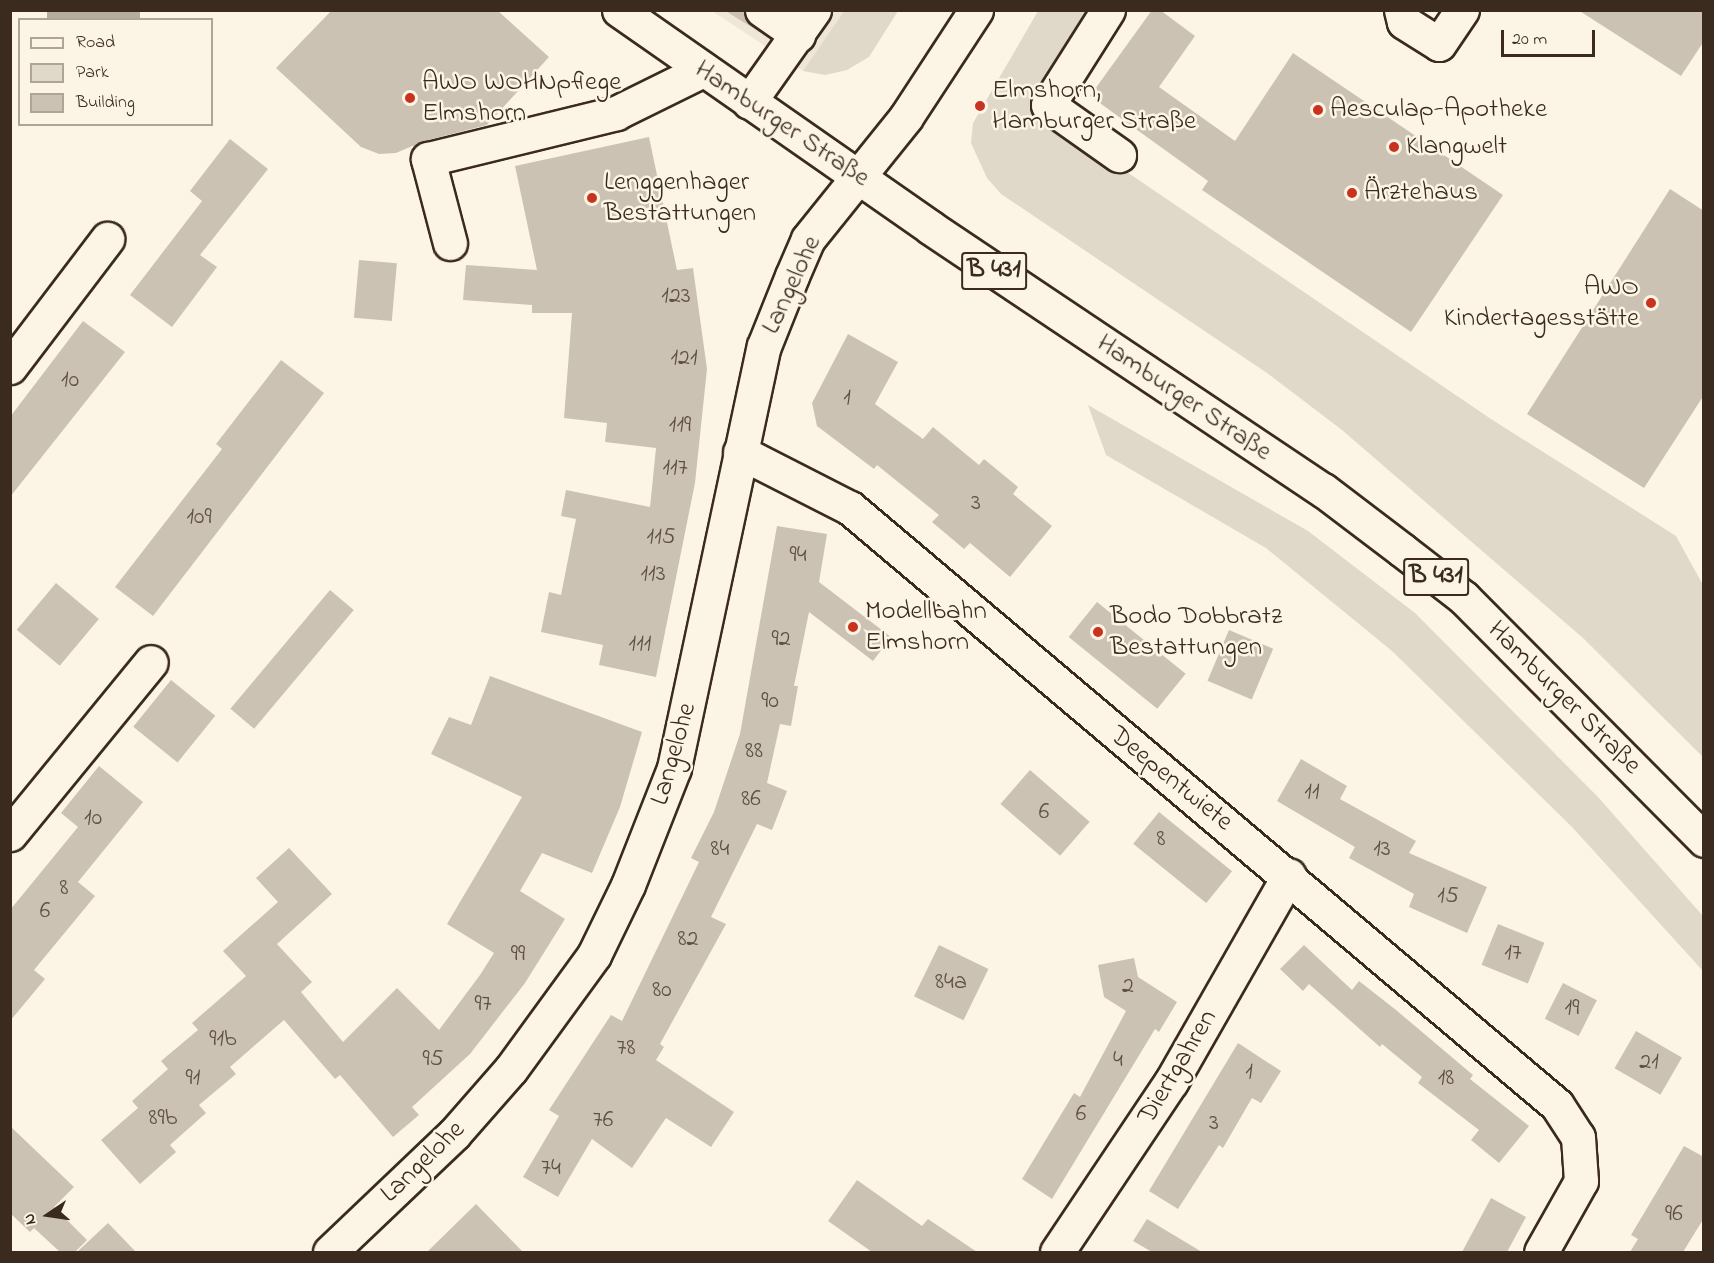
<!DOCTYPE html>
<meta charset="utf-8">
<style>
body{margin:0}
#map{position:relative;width:1714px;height:1263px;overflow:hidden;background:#fcf5e5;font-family:"Indie Flower",sans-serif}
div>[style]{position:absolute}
.built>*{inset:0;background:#eee6d6}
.green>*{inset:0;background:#e0d8c8}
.water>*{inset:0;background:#b7ad9e;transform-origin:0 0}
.building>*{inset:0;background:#ccc2b3;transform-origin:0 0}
.roads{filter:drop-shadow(2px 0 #3b2a1e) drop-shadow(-2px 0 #3b2a1e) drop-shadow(0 2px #3b2a1e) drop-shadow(0 -2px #3b2a1e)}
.minor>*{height:33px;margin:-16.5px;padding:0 16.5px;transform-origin:16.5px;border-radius:16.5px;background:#fcf5e5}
.major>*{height:33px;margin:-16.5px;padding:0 16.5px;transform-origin:16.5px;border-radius:16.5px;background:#fcf5e5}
.dots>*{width:16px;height:16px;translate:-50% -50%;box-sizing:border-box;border:3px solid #fcf5e5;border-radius:50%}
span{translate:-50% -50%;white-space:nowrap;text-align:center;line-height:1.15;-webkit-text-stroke:5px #fcf5e5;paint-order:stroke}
.number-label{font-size:24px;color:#5f5043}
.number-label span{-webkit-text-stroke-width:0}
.shield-label span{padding:2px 4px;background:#fcf5e5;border:2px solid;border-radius:4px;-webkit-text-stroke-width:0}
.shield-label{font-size:26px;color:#3b2a1e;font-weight:700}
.poi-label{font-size:27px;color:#3b2a1e}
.left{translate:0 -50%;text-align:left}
.right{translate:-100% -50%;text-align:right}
.street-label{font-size:27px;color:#3b2a1e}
.frame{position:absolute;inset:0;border:12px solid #3b2a1e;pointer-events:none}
.legend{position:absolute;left:18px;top:18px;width:195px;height:108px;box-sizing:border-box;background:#fcf5e5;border:2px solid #afa495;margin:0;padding:8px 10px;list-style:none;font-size:18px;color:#3b2a1e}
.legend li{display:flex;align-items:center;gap:12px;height:30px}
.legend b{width:30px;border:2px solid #afa495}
.north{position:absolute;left:18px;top:1185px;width:60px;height:60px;-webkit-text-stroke:4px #fcf5e5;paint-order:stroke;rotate:257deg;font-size:16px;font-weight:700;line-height:24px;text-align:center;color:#3b2a1e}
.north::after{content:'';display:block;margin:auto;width:21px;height:27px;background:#3b2a1e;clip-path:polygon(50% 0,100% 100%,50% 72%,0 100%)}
.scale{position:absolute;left:1501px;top:30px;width:94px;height:27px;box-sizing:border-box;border:3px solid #3b2a1e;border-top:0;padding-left:8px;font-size:18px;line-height:21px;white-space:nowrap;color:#3b2a1e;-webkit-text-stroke:4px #fcf5e5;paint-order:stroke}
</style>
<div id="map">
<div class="built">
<i style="clip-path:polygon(712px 11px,844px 11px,803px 71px)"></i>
</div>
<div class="green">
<i style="clip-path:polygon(844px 11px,898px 11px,869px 57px,847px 70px,825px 75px,803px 71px)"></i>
<i style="clip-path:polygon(1038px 11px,1093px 11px,1034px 109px,1491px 419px,1676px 536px,1703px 585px,1703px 757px,1583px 638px,1342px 430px,1267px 373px,1001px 194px,987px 178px,971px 143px,973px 123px)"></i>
<i style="clip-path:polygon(1088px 405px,1308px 531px,1415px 613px,1598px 797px,1703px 916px,1703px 971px,1572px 827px,1392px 651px,1266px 548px,1106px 455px)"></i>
</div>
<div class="water">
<i style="left:47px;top:11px;width:93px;height:8px"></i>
</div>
<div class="building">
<i style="clip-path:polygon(332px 10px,497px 10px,549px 57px,487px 125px,424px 141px,396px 153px,379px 154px,361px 147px,276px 68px)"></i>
<i style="clip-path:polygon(724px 10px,744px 10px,751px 25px,771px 39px)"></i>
<i style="clip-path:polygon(1152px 10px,1160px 10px,1195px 36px,1159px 87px,1235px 141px,1293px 53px,1503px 195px,1411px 332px,1202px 190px,1208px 181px,1090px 96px)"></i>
<i style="clip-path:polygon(1578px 10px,1704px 10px,1704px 41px,1681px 76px)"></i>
<i style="clip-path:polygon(649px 137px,677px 270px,693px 268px,707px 369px,695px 483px,656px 677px,599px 665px,603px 645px,541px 632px,549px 592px,561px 595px,576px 519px,561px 516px,566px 490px,650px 507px,656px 448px,605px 442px,607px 423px,564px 418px,572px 313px,532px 313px,532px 305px,463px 300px,466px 265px,537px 270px,515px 166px)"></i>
<i style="clip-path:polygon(230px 139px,268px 169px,200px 255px,217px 267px,172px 327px,130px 295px,202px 201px,190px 191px)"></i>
<i style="clip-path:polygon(1670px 189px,1704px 211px,1704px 395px,1644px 488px,1527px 414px)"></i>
<i style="left:359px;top:260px;width:38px;height:58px;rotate:5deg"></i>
<i style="clip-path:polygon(83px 321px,125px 352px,10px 497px,10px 417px)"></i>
<i style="clip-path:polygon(848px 334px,898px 362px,875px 404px,923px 439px,933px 427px,979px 465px,984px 459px,1018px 487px,1013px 494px,1052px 526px,1010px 577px,970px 543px,964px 549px,932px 522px,939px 515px,877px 465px,874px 469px,817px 426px,812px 403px)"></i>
<i style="clip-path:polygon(281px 360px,324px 393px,153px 616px,115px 587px,222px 449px,216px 444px)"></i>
<i style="clip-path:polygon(777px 526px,827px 534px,819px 582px,891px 637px,873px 661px,809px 612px,794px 686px,798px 686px,791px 726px,780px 724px,767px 783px,787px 791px,772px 830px,757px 824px,711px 917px,726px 924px,660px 1044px,664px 1047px,656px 1060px,734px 1112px,711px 1147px,666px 1118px,632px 1168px,592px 1139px,558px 1197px,523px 1177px,559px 1116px,549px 1110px,611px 1015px,622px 1021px,699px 862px,691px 858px,714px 812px,740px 734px)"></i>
<i style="left:56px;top:583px;width:56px;height:61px;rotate:40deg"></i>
<i style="left:330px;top:590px;width:31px;height:155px;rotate:40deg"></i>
<i style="left:1097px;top:602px;width:114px;height:45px;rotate:39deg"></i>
<i style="left:1229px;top:630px;width:48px;height:55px;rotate:23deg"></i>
<i style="clip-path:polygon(490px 676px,642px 732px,620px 807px,592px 873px,542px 853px,520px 891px,565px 919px,525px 983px,470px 1054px,412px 1107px,419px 1115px,393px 1137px,340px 1075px,335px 1079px,284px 1020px,230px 1067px,236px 1074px,199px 1105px,206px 1113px,170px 1145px,176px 1152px,140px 1184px,101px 1140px,138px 1108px,132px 1101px,168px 1069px,161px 1061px,198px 1030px,192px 1023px,246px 976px,223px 951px,278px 902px,256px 878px,289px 848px,332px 894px,277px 944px,312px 982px,301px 992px,343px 1042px,397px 988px,439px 1030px,480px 975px,494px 953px,447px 924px,522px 797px,431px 754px,449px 717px,471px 725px)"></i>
<i style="left:171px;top:680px;width:57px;height:60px;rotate:39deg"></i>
<i style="clip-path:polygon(1301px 759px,1347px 786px,1340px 799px,1416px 841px,1409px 853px,1487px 887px,1467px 933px,1409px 907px,1414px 894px,1349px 858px,1355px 847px,1277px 801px)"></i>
<i style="clip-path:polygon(99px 766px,143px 802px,78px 882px,95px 896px,34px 970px,45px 979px,10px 1021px,10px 910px,78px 827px,61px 813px)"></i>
<i style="left:1030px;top:770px;width:79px;height:45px;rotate:41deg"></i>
<i style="left:1159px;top:812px;width:94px;height:41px;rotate:39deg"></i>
<i style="left:1498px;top:924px;width:50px;height:44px;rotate:22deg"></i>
<i style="left:939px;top:945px;width:55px;height:57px;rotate:26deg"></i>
<i style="clip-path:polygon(1304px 945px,1352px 990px,1359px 981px,1396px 1010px,1473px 1075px,1470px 1079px,1529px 1126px,1499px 1163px,1471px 1140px,1479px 1130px,1418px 1083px,1422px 1077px,1382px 1044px,1380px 1047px,1309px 984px,1303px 991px,1280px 969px)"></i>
<i style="clip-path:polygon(1134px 958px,1138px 977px,1177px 1002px,1159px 1032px,1155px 1029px,1052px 1199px,1022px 1179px,1074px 1093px,1080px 1097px,1126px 1011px,1104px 997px,1098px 965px)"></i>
<i style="left:1563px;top:983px;width:38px;height:40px;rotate:27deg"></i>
<i style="left:1636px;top:1031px;width:53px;height:43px;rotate:30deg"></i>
<i style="clip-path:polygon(1238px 1043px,1281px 1071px,1261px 1103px,1252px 1098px,1223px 1148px,1219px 1145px,1178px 1209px,1149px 1191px)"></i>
<i style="clip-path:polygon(10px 1126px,74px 1187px,54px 1207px,87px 1240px,75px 1252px,60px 1252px,34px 1228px,30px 1232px,10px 1213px)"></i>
<i style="clip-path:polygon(1684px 1146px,1704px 1157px,1704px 1218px,1683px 1252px,1630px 1252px,1638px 1239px,1631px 1235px)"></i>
<i style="clip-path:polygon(857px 1180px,922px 1226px,928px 1219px,977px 1252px,872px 1252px,828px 1221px)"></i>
<i style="clip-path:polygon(1491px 1198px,1526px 1217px,1507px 1252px,1462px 1252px)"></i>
<i style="clip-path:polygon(476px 1204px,523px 1252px,427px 1252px)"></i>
<i style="clip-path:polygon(1147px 1219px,1202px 1252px,1152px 1252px,1133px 1241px)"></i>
<i style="clip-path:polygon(108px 1223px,136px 1252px,77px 1252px)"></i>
</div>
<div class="roads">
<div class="minor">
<i style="left:762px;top:10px;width:44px;rotate:34.8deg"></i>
<i style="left:1108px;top:10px;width:112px;rotate:122.3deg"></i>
<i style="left:1048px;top:105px;width:87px;rotate:35.2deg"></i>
<i style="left:1401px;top:10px;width:12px;rotate:76deg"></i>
<i style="left:1404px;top:22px;width:41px;rotate:32.2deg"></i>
<i style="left:1439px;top:44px;width:41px;rotate:-55.9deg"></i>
<i style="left:749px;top:102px;width:113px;rotate:-54.8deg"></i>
<i style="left:450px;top:243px;width:87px;rotate:-104.7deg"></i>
<i style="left:428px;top:159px;width:194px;rotate:-13.7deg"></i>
<i style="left:616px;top:113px;width:97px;rotate:-26.3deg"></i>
<i style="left:10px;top:367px;width:161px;rotate:-52.8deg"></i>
<i style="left:740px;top:452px;width:123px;rotate:27deg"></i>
<i style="left:850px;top:508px;width:925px;rotate:40.18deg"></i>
<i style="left:1557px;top:1105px;width:38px;rotate:57deg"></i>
<i style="left:1578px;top:1137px;width:44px;rotate:86.1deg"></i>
<i style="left:1581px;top:1181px;width:81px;rotate:119.4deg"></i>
<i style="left:10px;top:834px;width:222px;rotate:-50.7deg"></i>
<i style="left:330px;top:1252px;width:171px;rotate:-43.6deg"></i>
<i style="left:454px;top:1134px;width:86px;rotate:-48.8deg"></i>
<i style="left:511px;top:1069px;width:141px;rotate:-53.9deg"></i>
<i style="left:594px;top:955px;width:78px;rotate:-64.1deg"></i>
<i style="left:628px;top:885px;width:126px;rotate:-68.5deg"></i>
<i style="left:674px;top:768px;width:431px;rotate:-78deg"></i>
<i style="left:764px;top:346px;width:75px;rotate:-68.2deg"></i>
<i style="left:792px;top:276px;width:40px;rotate:-66.6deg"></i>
<i style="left:808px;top:239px;width:156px;rotate:-51.2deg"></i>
<i style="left:906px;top:117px;width:128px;rotate:-56.8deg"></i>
<i style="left:1057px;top:1252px;width:205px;rotate:-56.2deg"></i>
<i style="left:1171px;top:1082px;width:238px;rotate:-60.3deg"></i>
</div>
<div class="major">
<i style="left:619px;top:10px;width:381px;rotate:34.9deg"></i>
<i style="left:931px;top:228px;width:471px;rotate:33.8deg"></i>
<i style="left:1323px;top:490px;width:99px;rotate:37.2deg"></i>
<i style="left:1402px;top:550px;width:78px;rotate:37.7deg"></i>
<i style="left:1464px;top:598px;width:341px;rotate:45.2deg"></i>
</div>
</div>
<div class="dots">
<i style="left:410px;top:98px;background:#c8321e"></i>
<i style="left:980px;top:106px;background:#c8321e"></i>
<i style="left:1318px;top:110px;background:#c8321e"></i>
<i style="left:1394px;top:147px;background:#c8321e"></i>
<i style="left:1352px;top:193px;background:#c8321e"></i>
<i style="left:592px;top:198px;background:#c8321e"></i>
<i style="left:1651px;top:303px;background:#c8321e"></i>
<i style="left:853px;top:627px;background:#c8321e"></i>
<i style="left:1098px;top:632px;background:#c8321e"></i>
</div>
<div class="number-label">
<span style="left:676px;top:297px">123</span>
<span style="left:684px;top:359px">121</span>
<span style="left:70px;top:381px">10</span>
<span style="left:847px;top:399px">1</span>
<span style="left:680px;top:426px">119</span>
<span style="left:675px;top:469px">117</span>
<span style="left:976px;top:504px">3</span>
<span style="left:199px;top:518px">109</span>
<span style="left:661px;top:538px">115</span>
<span style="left:798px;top:556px">94</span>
<span style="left:653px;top:575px">113</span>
<span style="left:781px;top:640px">92</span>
<span style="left:640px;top:645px">111</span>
<span style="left:770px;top:702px">90</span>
<span style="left:754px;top:752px">88</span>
<span style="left:1312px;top:793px">11</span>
<span style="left:751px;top:800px">86</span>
<span style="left:1044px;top:813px">6</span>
<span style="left:93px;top:819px">10</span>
<span style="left:1161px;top:840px">8</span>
<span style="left:720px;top:850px">84</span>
<span style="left:1382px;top:850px">13</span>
<span style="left:64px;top:889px">8</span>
<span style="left:1448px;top:897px">15</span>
<span style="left:45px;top:912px">6</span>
<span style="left:688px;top:940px">82</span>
<span style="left:1513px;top:954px">17</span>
<span style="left:518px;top:955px">99</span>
<span style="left:951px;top:983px">84a</span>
<span style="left:1128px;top:987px">2</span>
<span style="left:662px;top:991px">80</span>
<span style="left:483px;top:1005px">97</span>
<span style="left:1572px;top:1009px">19</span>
<span style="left:223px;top:1040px">91b</span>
<span style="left:626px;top:1049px">78</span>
<span style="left:433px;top:1060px">95</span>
<span style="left:1118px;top:1061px">4</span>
<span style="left:1649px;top:1063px">21</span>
<span style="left:1249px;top:1073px">1</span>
<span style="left:193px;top:1079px">91</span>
<span style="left:1446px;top:1079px">18</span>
<span style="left:1081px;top:1115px">6</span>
<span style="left:163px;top:1119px">89b</span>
<span style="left:603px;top:1121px">76</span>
<span style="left:1214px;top:1124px">3</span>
<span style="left:551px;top:1169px">74</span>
<span style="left:1674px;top:1215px">96</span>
</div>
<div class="shield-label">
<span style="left:994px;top:271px">B 431</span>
<span style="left:1436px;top:577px">B 431</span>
</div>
<div class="poi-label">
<span class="left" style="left:422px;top:98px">AWO WOHNpflege<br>Elmshorn</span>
<span class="left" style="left:992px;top:106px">Elmshorn,<br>Hamburger Straße</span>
<span class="left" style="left:1330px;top:110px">Aesculap-Apotheke</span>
<span class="left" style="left:1406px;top:147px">Klangwelt</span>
<span class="left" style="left:604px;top:198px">Lenggenhager<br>Bestattungen</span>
<span class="left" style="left:1364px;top:193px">Ärztehaus</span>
<span class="right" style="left:1639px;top:303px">AWO<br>Kindertagesstätte</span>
<span class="left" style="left:865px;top:627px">Modellbahn<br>Elmshorn</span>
<span class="left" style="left:1110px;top:632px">Bodo Dobbratz<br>Bestattungen</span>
</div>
<div class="street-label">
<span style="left:782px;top:124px;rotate:34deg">Hamburger Straße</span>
<span style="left:792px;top:285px;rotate:-65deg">Langelohe</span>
<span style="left:1184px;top:398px;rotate:34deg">Hamburger Straße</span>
<span style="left:1564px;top:698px;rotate:45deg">Hamburger Straße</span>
<span style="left:674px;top:754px;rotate:-74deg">Langelohe</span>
<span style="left:1171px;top:779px;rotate:39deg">Deepentwiete</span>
<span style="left:1178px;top:1067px;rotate:-59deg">Diertgahren</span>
<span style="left:423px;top:1162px;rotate:-44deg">Langelohe</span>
</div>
<div class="frame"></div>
<ul class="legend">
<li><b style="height:8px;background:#fcf5e5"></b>Road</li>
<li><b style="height:16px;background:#e0d8c8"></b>Park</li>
<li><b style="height:16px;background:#ccc2b3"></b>Building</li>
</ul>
<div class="north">N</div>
<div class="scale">20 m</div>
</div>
